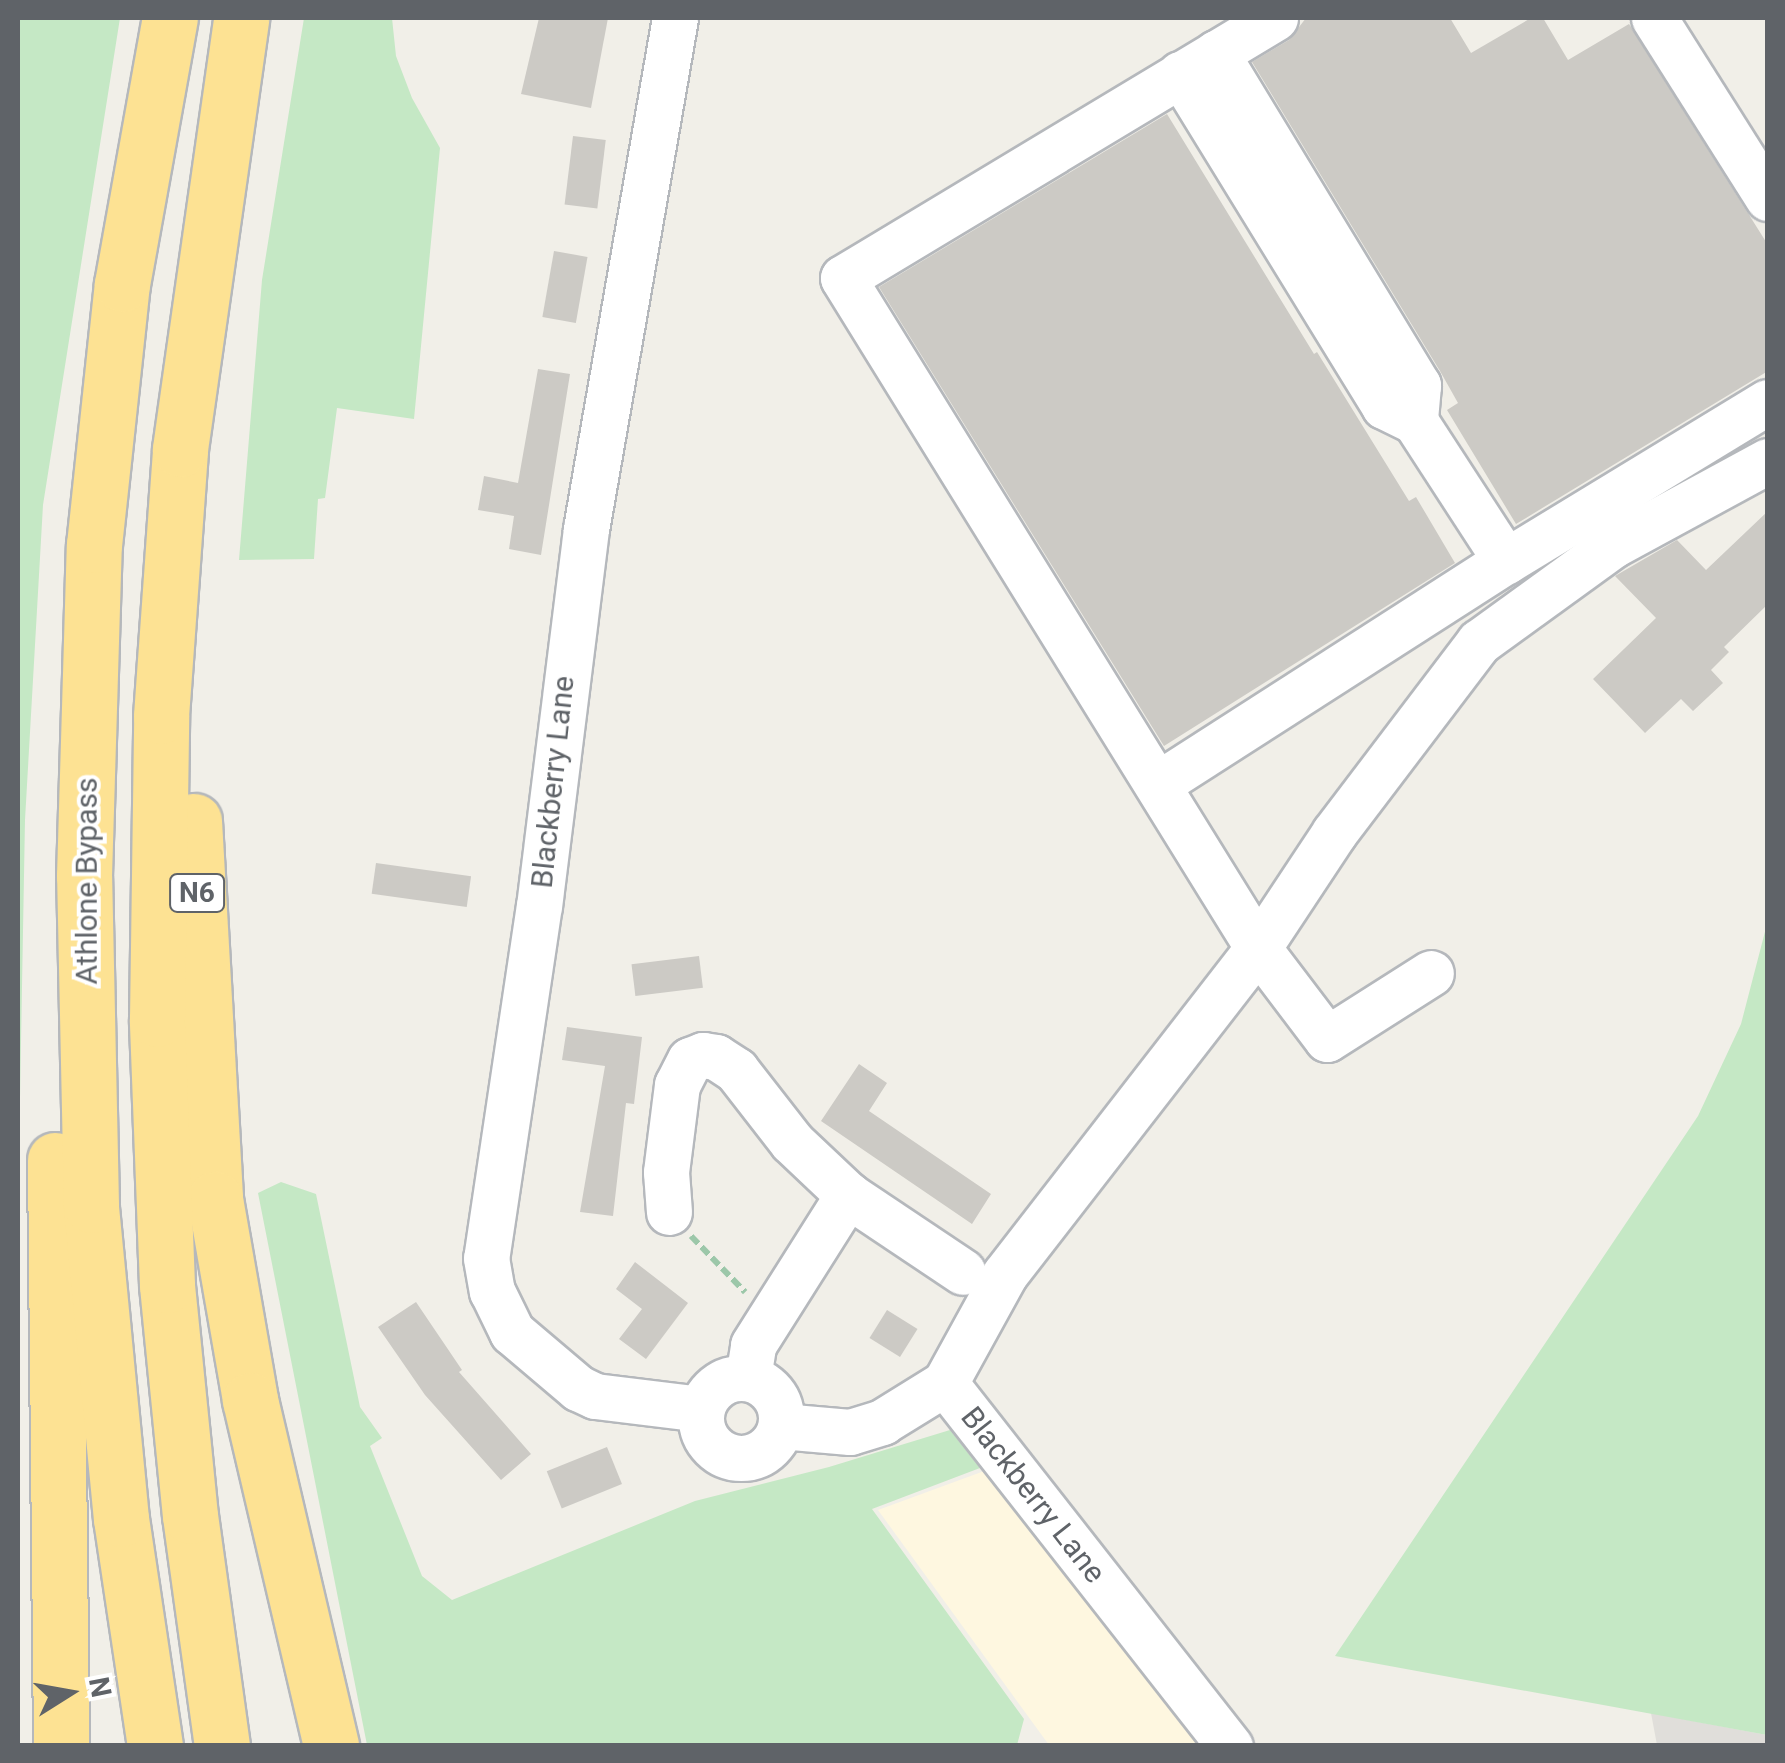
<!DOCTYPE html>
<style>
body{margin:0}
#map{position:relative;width:1785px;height:1763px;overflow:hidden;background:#f1efe8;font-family:Roboto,sans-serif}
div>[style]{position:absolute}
.commercial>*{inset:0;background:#fef7e0}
.industrial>*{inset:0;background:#e0deda}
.green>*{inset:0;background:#c5e8c5}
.building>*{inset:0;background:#cccac5;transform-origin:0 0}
.path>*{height:6px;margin-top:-3px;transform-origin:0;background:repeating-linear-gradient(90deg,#9cc7a9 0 10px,transparent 0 15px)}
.roads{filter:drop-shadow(2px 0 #b5b8bc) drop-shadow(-2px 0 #b5b8bc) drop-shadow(0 2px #b5b8bc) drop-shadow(0 -2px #b5b8bc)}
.minor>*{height:45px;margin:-22.5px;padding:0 22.5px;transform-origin:22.5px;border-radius:22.5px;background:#fff}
.minor>.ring{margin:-22.5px;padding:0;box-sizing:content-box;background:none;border:45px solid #fff;border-radius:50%}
.highway>*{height:55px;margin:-27.5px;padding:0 27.5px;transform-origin:27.5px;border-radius:27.5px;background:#fde293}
span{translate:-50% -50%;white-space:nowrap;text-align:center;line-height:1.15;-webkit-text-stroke:8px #fff;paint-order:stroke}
.shield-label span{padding:2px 8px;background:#fff;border:2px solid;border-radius:8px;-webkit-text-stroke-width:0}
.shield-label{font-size:28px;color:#5f6368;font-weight:700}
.street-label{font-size:30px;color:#5f6368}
.frame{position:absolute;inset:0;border:20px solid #5f6368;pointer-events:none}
.north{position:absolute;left:20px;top:1643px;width:100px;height:100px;-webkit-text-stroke:8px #fff;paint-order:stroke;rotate:79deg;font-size:28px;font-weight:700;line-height:40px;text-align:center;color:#5f6368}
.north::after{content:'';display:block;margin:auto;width:35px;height:45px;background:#5f6368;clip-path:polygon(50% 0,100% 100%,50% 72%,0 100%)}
</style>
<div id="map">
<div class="commercial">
<i style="clip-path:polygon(987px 1470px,1214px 1745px,1049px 1745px,878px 1510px)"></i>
</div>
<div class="industrial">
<i style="clip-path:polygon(1651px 1713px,1767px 1735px,1767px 1745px,1657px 1745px)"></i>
</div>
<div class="green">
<i style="clip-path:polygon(18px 18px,120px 18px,43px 505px,25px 820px,18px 1210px)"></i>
<i style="clip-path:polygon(304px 18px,392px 18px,396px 56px,412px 98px,440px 148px,414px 419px,337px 408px,325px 498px,318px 499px,314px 559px,239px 560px,262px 280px)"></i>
<i style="clip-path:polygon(1767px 924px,1767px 1735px,1335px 1656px,1698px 1116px,1741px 1024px)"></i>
<i style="clip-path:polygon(281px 1182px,316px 1194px,360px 1407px,382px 1438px,370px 1446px,422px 1576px,452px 1600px,695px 1501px,829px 1467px,950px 1430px,980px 1468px,872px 1509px,1024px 1719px,1017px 1745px,367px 1745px,258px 1193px)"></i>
</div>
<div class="building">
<i style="clip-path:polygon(539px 18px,608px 18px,591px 108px,521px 94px)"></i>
<i style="clip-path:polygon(1306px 18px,1450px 18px,1471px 53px,1531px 18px,1543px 18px,1568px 60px,1629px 24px,1768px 245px,1768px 371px,1516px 524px,1447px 410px,1458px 403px,1440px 371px,1252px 62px,1289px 40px)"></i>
<i style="clip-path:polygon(1167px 114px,1314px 354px,1317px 352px,1409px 501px,1416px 497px,1455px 563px,1164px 746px,879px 287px)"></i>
<i style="left:573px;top:136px;width:33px;height:69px;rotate:7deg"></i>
<i style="left:554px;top:251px;width:34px;height:67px;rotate:10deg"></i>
<i style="clip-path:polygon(538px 369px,570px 374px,541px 555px,509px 549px,514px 516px,478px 510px,484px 476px,518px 483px)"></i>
<i style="clip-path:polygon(1768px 511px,1768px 604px,1724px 647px,1729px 652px,1711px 670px,1723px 683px,1693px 711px,1681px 699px,1645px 733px,1593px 679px,1656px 618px,1615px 576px,1677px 540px,1706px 570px)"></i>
<i style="left:376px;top:863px;width:96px;height:31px;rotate:8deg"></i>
<i style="left:699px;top:956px;width:32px;height:68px;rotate:83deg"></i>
<i style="clip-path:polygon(567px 1027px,642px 1037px,634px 1104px,626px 1103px,613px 1216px,580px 1212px,605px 1066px,562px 1060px)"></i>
<i style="clip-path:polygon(859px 1064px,887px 1083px,869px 1111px,991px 1194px,972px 1224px,821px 1121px)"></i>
<i style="clip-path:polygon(635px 1262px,688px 1303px,646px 1359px,619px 1339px,642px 1309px,616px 1289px)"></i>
<i style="clip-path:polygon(416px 1302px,462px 1370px,459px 1372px,531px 1454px,501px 1480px,425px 1395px,378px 1327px)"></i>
<i style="left:887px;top:1310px;width:36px;height:33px;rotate:32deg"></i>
<i style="left:607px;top:1447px;width:40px;height:65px;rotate:68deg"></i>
</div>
<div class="path">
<i style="left:691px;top:1236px;width:78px;rotate:46deg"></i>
</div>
<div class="roads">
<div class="minor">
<i style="left:675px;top:18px;width:519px;rotate:99.88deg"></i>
<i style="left:586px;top:529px;width:379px;rotate:97.1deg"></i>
<i style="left:539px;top:905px;width:357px;rotate:98.5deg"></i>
<i style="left:486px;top:1258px;width:34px;rotate:80deg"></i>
<i style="left:492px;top:1291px;width:46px;rotate:64deg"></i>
<i style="left:512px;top:1332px;width:87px;rotate:40.3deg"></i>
<i style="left:578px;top:1388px;width:19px;rotate:25deg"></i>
<i style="left:595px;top:1396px;width:107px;rotate:7deg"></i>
<i style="left:1275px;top:18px;width:504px;rotate:148.96deg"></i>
<i style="left:843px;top:278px;width:788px;rotate:58.23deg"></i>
<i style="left:1258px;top:948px;width:114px;rotate:52.8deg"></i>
<i style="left:1327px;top:1039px;width:123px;rotate:-32.4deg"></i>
<i style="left:1654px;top:18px;width:213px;rotate:57.7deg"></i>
<i style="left:1216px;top:53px;width:389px;rotate:58.7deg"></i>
<i style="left:1418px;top:385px;width:36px;rotate:95deg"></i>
<i style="left:1415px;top:421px;width:167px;rotate:57deg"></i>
<i style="left:1180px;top:74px;width:390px;rotate:58.4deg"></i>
<i style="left:1384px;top:406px;width:34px;rotate:26deg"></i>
<i style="left:1158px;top:784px;width:413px;rotate:-32.7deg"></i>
<i style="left:1506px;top:561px;width:306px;rotate:-31.3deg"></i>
<i style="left:669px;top:1212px;width:40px;rotate:-94.3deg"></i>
<i style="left:666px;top:1172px;width:88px;rotate:-82.8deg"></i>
<i style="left:677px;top:1085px;width:28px;rotate:-63deg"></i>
<i style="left:690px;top:1060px;width:14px;rotate:-21deg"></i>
<i style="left:703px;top:1055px;width:13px;rotate:9deg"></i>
<i style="left:716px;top:1057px;width:24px;rotate:33deg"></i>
<i style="left:736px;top:1070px;width:91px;rotate:52.1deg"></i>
<i style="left:792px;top:1142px;width:77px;rotate:43.4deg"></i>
<i class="ring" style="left:701px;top:1378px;width:35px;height:35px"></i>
<i style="left:748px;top:1378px;width:33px;rotate:-81deg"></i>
<i style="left:753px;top:1345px;width:178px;rotate:-57.7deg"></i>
<i style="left:848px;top:1195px;width:138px;rotate:33.8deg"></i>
<i style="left:945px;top:1383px;width:462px;rotate:51.9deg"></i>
<i style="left:781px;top:1426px;width:69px;rotate:5deg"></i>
<i style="left:850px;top:1432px;width:34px;rotate:-17deg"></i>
<i style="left:882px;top:1422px;width:74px;rotate:-31.8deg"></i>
<i style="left:945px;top:1383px;width:124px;rotate:-61.2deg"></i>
<i style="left:1005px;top:1274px;width:413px;rotate:-52.2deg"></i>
<i style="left:1258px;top:948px;width:138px;rotate:-56.5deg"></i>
<i style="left:1334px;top:833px;width:240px;rotate:-52.8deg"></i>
<i style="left:1479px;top:642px;width:165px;rotate:-35.9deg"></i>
<i style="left:1613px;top:545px;width:176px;rotate:-28.5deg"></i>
</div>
<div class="highway">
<i style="left:194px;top:821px;width:379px;rotate:86.8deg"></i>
<i style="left:215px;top:1199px;width:204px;rotate:80.1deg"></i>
<i style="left:250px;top:1400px;width:355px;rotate:76.8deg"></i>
<i style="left:55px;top:1160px;width:586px;rotate:89.41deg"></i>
<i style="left:155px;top:1746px;width:230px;rotate:-98.5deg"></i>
<i style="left:121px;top:1519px;width:315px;rotate:-95.5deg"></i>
<i style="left:91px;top:1205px;width:329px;rotate:-91.2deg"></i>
<i style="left:84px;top:876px;width:331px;rotate:-88.3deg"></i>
<i style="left:94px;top:545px;width:262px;rotate:-83.9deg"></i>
<i style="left:122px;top:284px;width:270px;rotate:-79.8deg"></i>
<i style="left:222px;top:1746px;width:232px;rotate:-97.9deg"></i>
<i style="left:190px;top:1516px;width:232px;rotate:-95.7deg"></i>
<i style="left:167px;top:1285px;width:266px;rotate:-92.2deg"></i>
<i style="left:157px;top:1019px;width:303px;rotate:-89.2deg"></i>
<i style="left:161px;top:716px;width:268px;rotate:-85.9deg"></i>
<i style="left:180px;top:449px;width:435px;rotate:-81.9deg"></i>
</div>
</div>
<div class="shield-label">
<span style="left:197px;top:893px">N6</span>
</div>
<div class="street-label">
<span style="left:553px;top:782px;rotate:-84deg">Blackberry Lane</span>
<span style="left:87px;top:881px;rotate:-90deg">Athlone Bypass</span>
<span style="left:1033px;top:1495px;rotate:52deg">Blackberry Lane</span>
</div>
<div class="frame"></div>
<div class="north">N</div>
</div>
